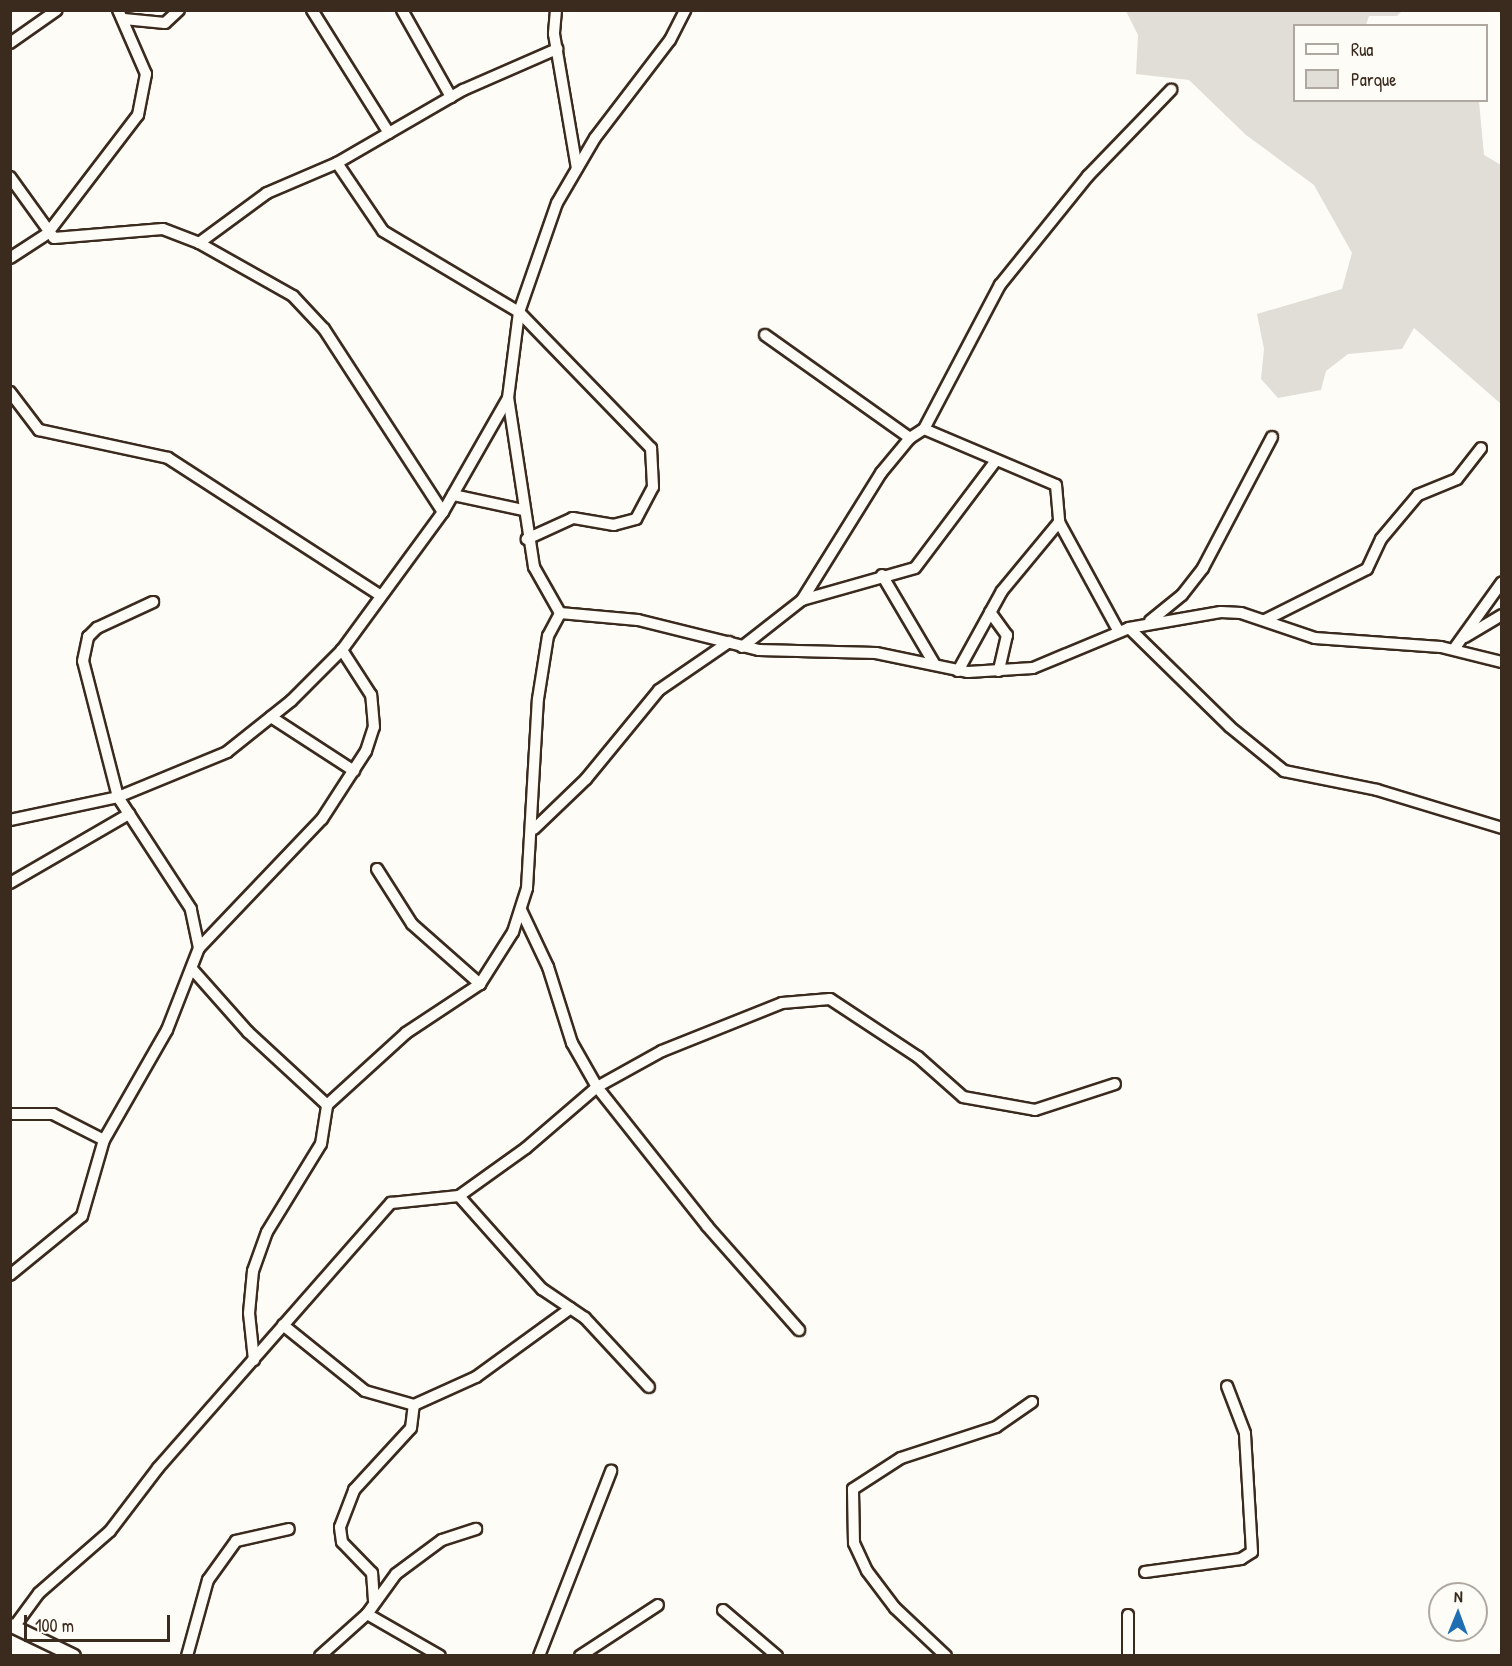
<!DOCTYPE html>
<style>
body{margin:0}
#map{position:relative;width:1512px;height:1666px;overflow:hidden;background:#fdfcf7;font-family:"Patrick Hand",sans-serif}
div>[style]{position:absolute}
.green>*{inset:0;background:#e1ded7}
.roads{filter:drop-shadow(2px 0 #3b2a1e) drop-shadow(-2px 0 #3b2a1e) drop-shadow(0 2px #3b2a1e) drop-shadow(0 -2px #3b2a1e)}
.minor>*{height:10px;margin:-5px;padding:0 5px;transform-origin:5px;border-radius:5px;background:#fdfcf7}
.tertiary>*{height:12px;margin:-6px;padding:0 6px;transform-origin:6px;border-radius:6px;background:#fdfcf7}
span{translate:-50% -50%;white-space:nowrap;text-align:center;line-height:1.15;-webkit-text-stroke:6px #fdfcf7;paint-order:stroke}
.frame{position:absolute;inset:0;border:12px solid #3b2a1e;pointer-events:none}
.legend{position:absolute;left:1293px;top:24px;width:195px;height:78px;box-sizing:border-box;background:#fdfcf7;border:2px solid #afa8a0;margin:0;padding:8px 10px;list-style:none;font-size:18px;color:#3b2a1e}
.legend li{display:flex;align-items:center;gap:12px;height:30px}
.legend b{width:30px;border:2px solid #afa8a0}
.north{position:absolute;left:1428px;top:1582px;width:60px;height:60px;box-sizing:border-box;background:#fdfcf7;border:2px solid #afa8a0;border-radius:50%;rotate:1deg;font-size:16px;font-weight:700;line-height:24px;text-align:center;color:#3b2a1e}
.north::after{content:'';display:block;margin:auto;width:21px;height:27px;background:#1f6fb2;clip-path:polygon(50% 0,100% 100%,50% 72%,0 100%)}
.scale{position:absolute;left:24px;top:1615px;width:146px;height:27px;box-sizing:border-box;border:3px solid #3b2a1e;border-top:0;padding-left:8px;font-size:18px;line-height:21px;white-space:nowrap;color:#3b2a1e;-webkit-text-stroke:4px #fdfcf7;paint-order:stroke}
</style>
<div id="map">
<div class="green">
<i style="clip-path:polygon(1126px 11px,1402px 11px,1397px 16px,1369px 16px,1366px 25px,1294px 26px,1294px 100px,1479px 101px,1484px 155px,1501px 165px,1501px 404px,1414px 328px,1402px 349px,1348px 354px,1326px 371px,1321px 390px,1278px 398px,1261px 379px,1264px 349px,1257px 314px,1342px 289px,1352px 253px,1314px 185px,1246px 135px,1189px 80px,1136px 74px,1138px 35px)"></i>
</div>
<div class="roads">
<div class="minor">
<i style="left:312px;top:10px;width:145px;rotate:58deg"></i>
<i style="left:402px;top:10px;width:100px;rotate:60.6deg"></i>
<i style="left:556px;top:10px;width:24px;rotate:95deg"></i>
<i style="left:554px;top:34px;width:136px;rotate:80.3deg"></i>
<i style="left:124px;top:19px;width:41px;rotate:5.6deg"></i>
<i style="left:165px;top:23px;width:19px;rotate:-43deg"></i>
<i style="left:10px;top:43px;width:57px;rotate:-35.1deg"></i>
<i style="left:337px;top:163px;width:82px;rotate:55.9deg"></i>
<i style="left:383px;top:231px;width:158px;rotate:30.8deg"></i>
<i style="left:519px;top:312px;width:190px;rotate:45.9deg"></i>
<i style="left:651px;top:448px;width:39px;rotate:87deg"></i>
<i style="left:653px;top:487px;width:36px;rotate:118deg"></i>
<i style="left:636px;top:519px;width:23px;rotate:165deg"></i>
<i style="left:614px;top:525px;width:42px;rotate:-170.3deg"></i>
<i style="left:573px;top:518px;width:51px;rotate:155.5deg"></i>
<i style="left:10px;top:177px;width:75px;rotate:54.2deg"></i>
<i style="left:54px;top:238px;width:109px;rotate:-4.7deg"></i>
<i style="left:163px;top:229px;width:39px;rotate:21deg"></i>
<i style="left:199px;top:243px;width:108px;rotate:29.4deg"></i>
<i style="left:293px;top:296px;width:45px;rotate:46.8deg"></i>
<i style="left:324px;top:329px;width:218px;rotate:57deg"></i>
<i style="left:199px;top:243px;width:84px;rotate:-36.3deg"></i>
<i style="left:267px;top:193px;width:76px;rotate:-23.2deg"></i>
<i style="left:337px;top:163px;width:146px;rotate:-30.1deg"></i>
<i style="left:463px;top:90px;width:103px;rotate:-23.6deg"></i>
<i style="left:10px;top:258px;width:44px;rotate:-33deg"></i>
<i style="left:47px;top:234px;width:150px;rotate:-52.6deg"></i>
<i style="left:138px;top:115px;width:42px;rotate:-79deg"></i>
<i style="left:146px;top:74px;width:70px;rotate:-113.6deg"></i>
<i style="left:765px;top:335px;width:178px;rotate:35.4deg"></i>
<i style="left:10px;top:392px;width:48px;rotate:52.7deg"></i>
<i style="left:39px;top:430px;width:132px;rotate:12.2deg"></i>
<i style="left:168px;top:458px;width:252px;rotate:32.9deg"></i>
<i style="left:924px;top:429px;width:143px;rotate:23deg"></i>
<i style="left:1056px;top:485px;width:37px;rotate:85deg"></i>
<i style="left:1059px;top:522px;width:125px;rotate:61.4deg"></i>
<i style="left:453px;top:495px;width:72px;rotate:12.1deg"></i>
<i style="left:882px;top:575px;width:104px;rotate:59.5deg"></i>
<i style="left:802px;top:600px;width:117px;rotate:-15.8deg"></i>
<i style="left:915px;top:568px;width:133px;rotate:-53deg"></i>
<i style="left:990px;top:612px;width:29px;rotate:54deg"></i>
<i style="left:1007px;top:635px;width:37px;rotate:103deg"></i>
<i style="left:560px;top:613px;width:78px;rotate:5.1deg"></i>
<i style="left:638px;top:620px;width:125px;rotate:13.9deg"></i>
<i style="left:759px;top:650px;width:117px;rotate:1.5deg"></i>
<i style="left:876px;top:653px;width:94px;rotate:11.7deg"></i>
<i style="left:968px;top:672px;width:65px;rotate:-3.5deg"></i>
<i style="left:1033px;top:668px;width:104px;rotate:-22.6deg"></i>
<i style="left:1129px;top:628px;width:93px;rotate:-9.9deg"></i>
<i style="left:1221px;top:612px;width:20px;rotate:3deg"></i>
<i style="left:1241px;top:613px;width:78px;rotate:18.7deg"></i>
<i style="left:1315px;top:638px;width:126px;rotate:4.1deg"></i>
<i style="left:1441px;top:647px;width:63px;rotate:13.8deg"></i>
<i style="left:1265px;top:620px;width:114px;rotate:-26.6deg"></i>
<i style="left:1367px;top:569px;width:33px;rotate:-65deg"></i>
<i style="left:1381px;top:539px;width:57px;rotate:-49.9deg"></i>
<i style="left:1418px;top:495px;width:42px;rotate:-22.3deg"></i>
<i style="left:1457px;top:479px;width:39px;rotate:-52deg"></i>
<i style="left:1150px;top:621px;width:41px;rotate:-39.1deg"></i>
<i style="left:1182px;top:595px;width:34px;rotate:-52deg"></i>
<i style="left:1203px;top:568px;width:148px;rotate:-62.2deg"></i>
<i style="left:1129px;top:628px;width:141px;rotate:44.4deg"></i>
<i style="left:1230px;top:727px;width:70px;rotate:39.2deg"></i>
<i style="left:1284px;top:771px;width:95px;rotate:11.5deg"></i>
<i style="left:1377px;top:790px;width:131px;rotate:16.9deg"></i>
<i style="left:1465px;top:637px;width:43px;rotate:-30.7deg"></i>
<i style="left:742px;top:647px;width:76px;rotate:-38.1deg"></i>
<i style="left:802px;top:600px;width:150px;rotate:-58.1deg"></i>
<i style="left:881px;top:473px;width:45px;rotate:-50.4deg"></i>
<i style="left:910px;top:438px;width:17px;rotate:-33deg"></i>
<i style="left:924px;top:429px;width:163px;rotate:-62.2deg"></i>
<i style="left:1000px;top:285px;width:140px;rotate:-51.1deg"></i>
<i style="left:1088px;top:176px;width:120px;rotate:-46deg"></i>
<i style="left:1454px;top:649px;width:82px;rotate:-54.4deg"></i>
<i style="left:958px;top:671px;width:91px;rotate:-61.2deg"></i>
<i style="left:1002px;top:591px;width:89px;rotate:-50.4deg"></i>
<i style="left:271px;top:717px;width:99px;rotate:33deg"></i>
<i style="left:10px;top:820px;width:110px;rotate:-12deg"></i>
<i style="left:118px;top:797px;width:118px;rotate:-22.4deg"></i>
<i style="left:227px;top:752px;width:82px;rotate:-38.6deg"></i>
<i style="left:291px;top:701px;width:72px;rotate:-45deg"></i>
<i style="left:342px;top:650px;width:171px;rotate:-53.8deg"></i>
<i style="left:443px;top:512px;width:131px;rotate:-60.3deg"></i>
<i style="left:508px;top:398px;width:87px;rotate:-82.7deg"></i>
<i style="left:519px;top:312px;width:115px;rotate:-70.8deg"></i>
<i style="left:557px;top:203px;width:75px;rotate:-59.7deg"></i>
<i style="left:595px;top:138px;width:123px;rotate:-52.6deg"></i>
<i style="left:670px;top:40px;width:34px;rotate:-63deg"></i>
<i style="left:534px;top:829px;width:72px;rotate:-43.9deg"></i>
<i style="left:586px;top:779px;width:115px;rotate:-50.6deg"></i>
<i style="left:659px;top:690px;width:85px;rotate:-34.4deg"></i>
<i style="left:377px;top:869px;width:65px;rotate:57.5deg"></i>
<i style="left:412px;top:924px;width:91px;rotate:41.4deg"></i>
<i style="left:10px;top:883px;width:138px;rotate:-30.1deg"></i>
<i style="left:521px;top:910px;width:63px;rotate:64.7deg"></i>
<i style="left:548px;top:967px;width:80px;rotate:72.5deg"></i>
<i style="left:572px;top:1043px;width:51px;rotate:60.4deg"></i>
<i style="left:597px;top:1087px;width:177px;rotate:51.6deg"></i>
<i style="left:707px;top:1226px;width:139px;rotate:48.5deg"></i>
<i style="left:199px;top:948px;width:178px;rotate:-46.4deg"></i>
<i style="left:322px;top:819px;width:81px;rotate:-57.1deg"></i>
<i style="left:366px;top:751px;width:25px;rotate:-72deg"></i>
<i style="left:374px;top:727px;width:32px;rotate:-95deg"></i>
<i style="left:371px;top:695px;width:54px;rotate:-122.8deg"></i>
<i style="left:193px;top:970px;width:83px;rotate:48.4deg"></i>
<i style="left:248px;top:1032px;width:108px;rotate:42.7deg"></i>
<i style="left:10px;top:1114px;width:43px"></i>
<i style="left:53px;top:1114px;width:57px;rotate:27deg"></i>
<i style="left:459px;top:1196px;width:125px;rotate:48.3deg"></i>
<i style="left:542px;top:1289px;width:52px;rotate:34deg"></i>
<i style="left:585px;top:1318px;width:94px;rotate:47.2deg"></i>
<i style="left:10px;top:1275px;width:93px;rotate:-39.3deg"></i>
<i style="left:82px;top:1216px;width:79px;rotate:-73.9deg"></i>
<i style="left:104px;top:1140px;width:127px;rotate:-60.2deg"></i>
<i style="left:167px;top:1030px;width:88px;rotate:-68.7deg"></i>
<i style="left:199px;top:948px;width:40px;rotate:-102deg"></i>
<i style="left:191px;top:909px;width:134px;rotate:-123.1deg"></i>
<i style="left:118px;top:797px;width:140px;rotate:-104.4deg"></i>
<i style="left:83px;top:661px;width:25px;rotate:-78deg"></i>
<i style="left:88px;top:637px;width:13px;rotate:-45deg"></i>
<i style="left:97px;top:628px;width:62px;rotate:-24.9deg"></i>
<i style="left:283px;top:1325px;width:105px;rotate:38.8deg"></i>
<i style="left:365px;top:1391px;width:51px;rotate:15.9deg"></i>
<i style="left:414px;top:1405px;width:68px;rotate:-24.3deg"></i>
<i style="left:476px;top:1377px;width:117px;rotate:-36deg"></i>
<i style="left:254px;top:1360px;width:47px;rotate:-96.1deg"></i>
<i style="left:249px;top:1313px;width:42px;rotate:-84.6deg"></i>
<i style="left:253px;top:1271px;width:41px;rotate:-70.3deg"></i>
<i style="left:267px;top:1232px;width:103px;rotate:-58.5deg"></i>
<i style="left:321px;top:1144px;width:39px;rotate:-81deg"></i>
<i style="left:327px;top:1105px;width:107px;rotate:-42.3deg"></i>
<i style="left:406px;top:1033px;width:89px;rotate:-33.5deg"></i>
<i style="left:480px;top:984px;width:62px;rotate:-57.6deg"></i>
<i style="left:513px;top:932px;width:46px;rotate:-72.3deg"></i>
<i style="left:527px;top:888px;width:189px;rotate:-86.7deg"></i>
<i style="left:538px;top:699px;width:64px;rotate:-81deg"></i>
<i style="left:548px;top:636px;width:26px;rotate:-62deg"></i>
<i style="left:560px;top:613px;width:53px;rotate:-119.5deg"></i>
<i style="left:534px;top:567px;width:171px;rotate:-98.7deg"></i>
<i style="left:1145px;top:1572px;width:97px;rotate:-7.7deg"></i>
<i style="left:1241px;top:1559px;width:13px;rotate:-32deg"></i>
<i style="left:1252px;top:1552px;width:119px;rotate:-93.4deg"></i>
<i style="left:1245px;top:1433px;width:50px;rotate:-111deg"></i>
<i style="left:374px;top:1601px;width:28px;rotate:-94deg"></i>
<i style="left:372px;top:1573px;width:43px;rotate:-134.1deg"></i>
<i style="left:342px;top:1542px;width:15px;rotate:-98deg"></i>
<i style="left:340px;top:1527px;width:40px;rotate:-69deg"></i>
<i style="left:354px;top:1490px;width:84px;rotate:-47.4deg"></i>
<i style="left:411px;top:1428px;width:23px;rotate:-83deg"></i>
<i style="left:723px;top:1610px;width:71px;rotate:40.4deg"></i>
<i style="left:367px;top:1614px;width:84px;rotate:29.9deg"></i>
<i style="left:1128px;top:1615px;width:41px;rotate:90deg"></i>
<i style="left:14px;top:1627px;width:42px;rotate:-53.7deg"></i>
<i style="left:39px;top:1593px;width:94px;rotate:-41.1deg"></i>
<i style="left:110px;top:1531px;width:79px;rotate:-52.7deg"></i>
<i style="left:158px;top:1468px;width:353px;rotate:-48.7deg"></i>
<i style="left:391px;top:1203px;width:68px;rotate:-5.9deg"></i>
<i style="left:459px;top:1196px;width:82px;rotate:-35.6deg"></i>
<i style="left:526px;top:1148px;width:94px;rotate:-40.7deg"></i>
<i style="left:597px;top:1087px;width:74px;rotate:-29deg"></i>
<i style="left:662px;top:1051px;width:129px;rotate:-21.8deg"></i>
<i style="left:782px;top:1003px;width:48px;rotate:-4.8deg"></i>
<i style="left:830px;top:999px;width:105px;rotate:33.4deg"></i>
<i style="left:918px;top:1057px;width:60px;rotate:41.6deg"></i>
<i style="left:963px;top:1097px;width:73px;rotate:10.2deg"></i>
<i style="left:1035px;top:1110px;width:84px;rotate:-18deg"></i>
<i style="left:187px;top:1656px;width:79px;rotate:-74.6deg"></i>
<i style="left:208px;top:1580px;width:48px;rotate:-54.3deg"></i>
<i style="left:236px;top:1541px;width:54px;rotate:-12.8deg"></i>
<i style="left:320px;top:1656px;width:63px;rotate:-41.8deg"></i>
<i style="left:367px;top:1614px;width:49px;rotate:-54.1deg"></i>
<i style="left:396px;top:1574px;width:57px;rotate:-36.5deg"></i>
<i style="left:442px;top:1540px;width:36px;rotate:-18deg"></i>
<i style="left:539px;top:1656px;width:199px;rotate:-68.7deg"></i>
<i style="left:580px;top:1656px;width:93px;rotate:-33.2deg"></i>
<i style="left:946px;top:1656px;width:70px;rotate:-136.7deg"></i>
<i style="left:895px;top:1608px;width:46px;rotate:-127.1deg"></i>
<i style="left:867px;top:1571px;width:31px;rotate:-115deg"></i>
<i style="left:854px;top:1543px;width:54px;rotate:-91.1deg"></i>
<i style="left:853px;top:1489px;width:57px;rotate:-32.9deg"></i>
<i style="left:901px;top:1458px;width:100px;rotate:-18.1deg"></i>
<i style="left:996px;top:1427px;width:44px;rotate:-34.8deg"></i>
</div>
<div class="tertiary">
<i style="left:10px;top:1625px;width:71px;rotate:25.8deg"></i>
</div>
</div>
<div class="frame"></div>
<ul class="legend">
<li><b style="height:8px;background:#fdfcf7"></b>Rua</li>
<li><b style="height:16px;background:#e1ded7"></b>Parque</li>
</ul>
<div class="north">N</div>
<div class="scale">100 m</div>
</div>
